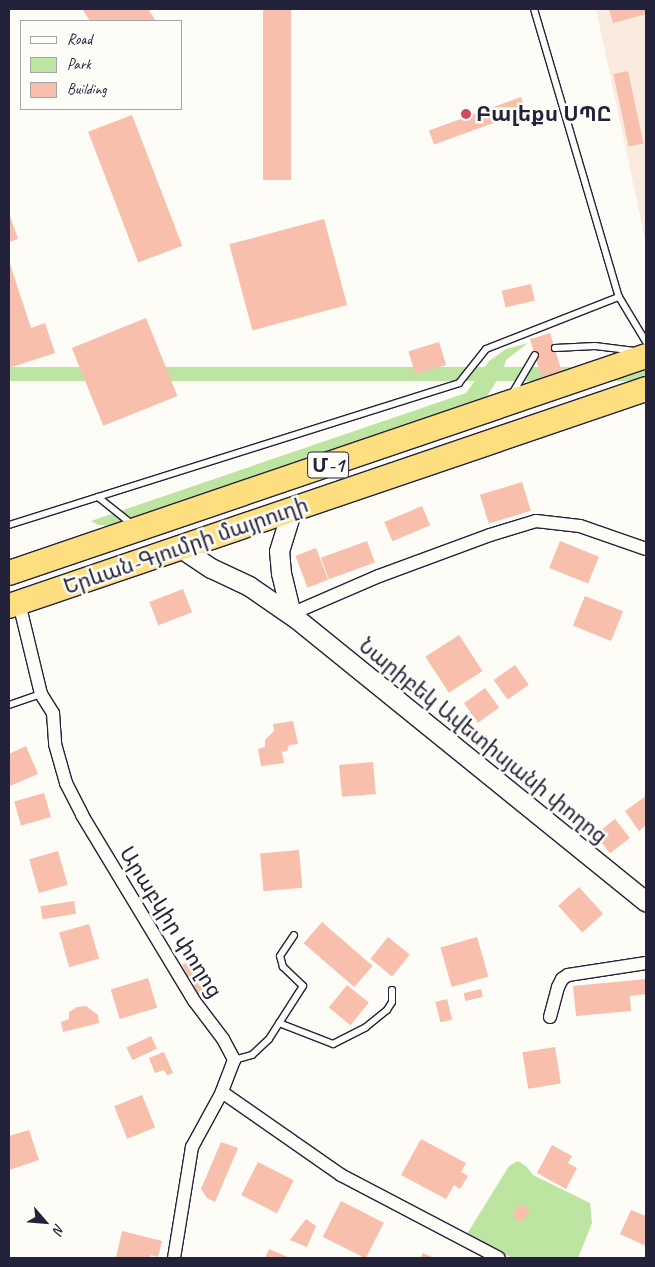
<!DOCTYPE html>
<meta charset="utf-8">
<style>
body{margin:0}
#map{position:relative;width:655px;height:1267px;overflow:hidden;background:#fdfcf7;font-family:Caveat,"Noto Sans Armenian",sans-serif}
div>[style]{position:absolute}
.built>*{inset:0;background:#fbeae0}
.green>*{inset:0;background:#bde5a1;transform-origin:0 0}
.building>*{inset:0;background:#f7bfac;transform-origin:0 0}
.roads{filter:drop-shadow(1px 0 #22223b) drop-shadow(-1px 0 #22223b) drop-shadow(0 1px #22223b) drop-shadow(0 -1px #22223b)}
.lane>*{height:6px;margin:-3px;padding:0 3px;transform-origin:3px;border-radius:3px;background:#fdfcf7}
.street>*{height:12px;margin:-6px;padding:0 6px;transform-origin:6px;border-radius:6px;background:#fdfcf7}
.secondary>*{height:19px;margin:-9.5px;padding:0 9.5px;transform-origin:9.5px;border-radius:9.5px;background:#fdfcf7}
.highway>*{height:24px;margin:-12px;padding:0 12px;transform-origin:12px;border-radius:12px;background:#fedf80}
.dots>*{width:14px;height:14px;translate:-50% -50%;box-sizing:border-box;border:2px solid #fdfcf7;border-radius:50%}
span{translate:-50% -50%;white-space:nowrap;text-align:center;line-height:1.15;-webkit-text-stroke:5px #fdfcf7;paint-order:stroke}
.shield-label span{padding:1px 4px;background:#fdfcf7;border:1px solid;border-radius:4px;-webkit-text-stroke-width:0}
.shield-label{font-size:20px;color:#22223b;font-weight:700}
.poi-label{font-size:21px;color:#22223b;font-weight:700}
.left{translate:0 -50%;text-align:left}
.street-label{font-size:21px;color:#22223b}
.frame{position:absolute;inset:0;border:10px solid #22223b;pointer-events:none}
.legend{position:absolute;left:20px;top:20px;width:162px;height:90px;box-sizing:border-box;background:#fdfcf7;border:1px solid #a5a5ac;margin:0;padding:6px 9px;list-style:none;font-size:15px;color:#22223b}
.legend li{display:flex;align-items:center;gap:10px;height:25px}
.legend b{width:25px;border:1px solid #a5a5ac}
.north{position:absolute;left:20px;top:1197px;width:50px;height:50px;-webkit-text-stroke:4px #fdfcf7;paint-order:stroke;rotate:117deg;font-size:14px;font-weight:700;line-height:20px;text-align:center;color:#22223b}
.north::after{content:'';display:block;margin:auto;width:18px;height:22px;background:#22223b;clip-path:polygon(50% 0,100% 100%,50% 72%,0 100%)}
</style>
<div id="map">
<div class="built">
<i style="clip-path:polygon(596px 9px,646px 9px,646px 244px)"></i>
</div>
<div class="green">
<i style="clip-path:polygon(528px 343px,506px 360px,503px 371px,482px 404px,114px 526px,98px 525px,91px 521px,466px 393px,489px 361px,506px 349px)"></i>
<i style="left:646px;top:367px;width:14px;height:673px;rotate:90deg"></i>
<i style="clip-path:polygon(518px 1161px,527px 1167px,533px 1175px,590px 1203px,592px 1223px,578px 1258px,512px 1258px,467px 1234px,509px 1166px)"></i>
</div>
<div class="building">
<i style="clip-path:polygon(82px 9px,148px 9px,156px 21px,90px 21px)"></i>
<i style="left:263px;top:9px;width:28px;height:171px"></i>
<i style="clip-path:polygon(609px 9px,646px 9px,646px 14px,613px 23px)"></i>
<i style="left:628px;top:71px;width:74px;height:15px;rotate:78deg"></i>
<i style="left:521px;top:97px;width:15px;height:98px;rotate:70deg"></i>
<i style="left:132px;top:115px;width:140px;height:47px;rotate:69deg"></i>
<i style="clip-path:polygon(9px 213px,18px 239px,9px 242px)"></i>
<i style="left:324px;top:219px;width:89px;height:98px;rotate:75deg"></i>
<i style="clip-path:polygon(9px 261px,31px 328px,45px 323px,55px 353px,9px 368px)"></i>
<i style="left:531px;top:284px;width:17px;height:30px;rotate:77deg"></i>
<i style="left:146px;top:318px;width:84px;height:80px;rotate:68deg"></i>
<i style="left:550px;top:333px;width:41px;height:21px;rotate:73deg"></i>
<i style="left:439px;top:342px;width:24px;height:32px;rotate:73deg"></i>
<i style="left:522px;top:482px;width:30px;height:44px;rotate:73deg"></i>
<i style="left:422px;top:506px;width:21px;height:41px;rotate:67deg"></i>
<i style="left:367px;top:541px;width:23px;height:49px;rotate:70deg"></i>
<i style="left:560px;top:541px;width:42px;height:29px;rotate:22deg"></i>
<i style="left:316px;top:548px;width:34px;height:22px;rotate:69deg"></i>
<i style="left:183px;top:589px;width:25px;height:36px;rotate:69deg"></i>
<i style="left:585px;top:596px;width:41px;height:32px;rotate:22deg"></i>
<i style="left:459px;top:635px;width:43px;height:40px;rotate:57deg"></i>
<i style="left:515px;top:665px;width:24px;height:26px;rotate:55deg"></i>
<i style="left:485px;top:688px;width:24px;height:26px;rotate:54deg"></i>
<i style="clip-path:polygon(293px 721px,298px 744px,289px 745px,287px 751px,282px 752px,284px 763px,261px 766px,258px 749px,265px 747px,265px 740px,274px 731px,273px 724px)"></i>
<i style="clip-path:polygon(26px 746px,38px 774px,10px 786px,9px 754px)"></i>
<i style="left:373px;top:762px;width:32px;height:34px;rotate:85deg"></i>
<i style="left:44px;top:793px;width:25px;height:31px;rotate:74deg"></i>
<i style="clip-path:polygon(646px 796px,646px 825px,639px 831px,625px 811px)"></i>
<i style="left:615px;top:819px;width:24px;height:25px;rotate:52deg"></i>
<i style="left:299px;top:850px;width:38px;height:39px;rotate:85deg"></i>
<i style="left:58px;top:851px;width:35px;height:30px;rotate:74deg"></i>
<i style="left:579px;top:887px;width:36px;height:28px;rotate:48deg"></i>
<i style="left:74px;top:901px;width:13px;height:34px;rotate:81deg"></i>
<i style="left:322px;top:922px;width:67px;height:28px;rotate:41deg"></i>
<i style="left:89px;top:924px;width:36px;height:31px;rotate:74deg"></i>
<i style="left:388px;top:937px;width:28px;height:28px;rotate:39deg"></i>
<i style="left:477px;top:937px;width:41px;height:38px;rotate:74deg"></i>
<i style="left:192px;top:960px;width:34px;height:11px;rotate:64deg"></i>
<i style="left:148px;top:978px;width:31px;height:39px;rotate:73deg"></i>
<i style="clip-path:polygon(646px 979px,646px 994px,630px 996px,631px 1011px,576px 1016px,573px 986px)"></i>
<i style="left:347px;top:985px;width:28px;height:29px;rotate:39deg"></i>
<i style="left:481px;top:989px;width:8px;height:18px;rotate:76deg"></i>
<i style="left:447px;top:999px;width:21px;height:12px;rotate:76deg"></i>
<i style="clip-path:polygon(86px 1006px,98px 1015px,99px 1023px,63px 1032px,61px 1022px,69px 1019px,69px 1012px,77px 1007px)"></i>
<i style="left:151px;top:1036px;width:14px;height:27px;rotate:65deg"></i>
<i style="left:555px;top:1047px;width:37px;height:33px;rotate:81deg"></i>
<i style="clip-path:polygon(164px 1052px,173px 1073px,167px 1075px,164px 1070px,155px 1073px,149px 1058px)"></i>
<i style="left:142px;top:1095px;width:35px;height:30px;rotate:68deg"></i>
<i style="clip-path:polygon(29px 1130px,39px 1160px,9px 1170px,9px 1136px)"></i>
<i style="clip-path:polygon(421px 1139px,466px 1163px,461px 1172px,468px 1176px,460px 1189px,454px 1185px,446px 1199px,401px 1175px)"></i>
<i style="clip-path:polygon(221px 1142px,238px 1148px,215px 1202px,207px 1198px,201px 1189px)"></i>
<i style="clip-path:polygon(552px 1145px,572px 1156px,568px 1163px,577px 1168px,566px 1189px,537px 1173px)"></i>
<i style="left:258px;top:1162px;width:40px;height:37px;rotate:27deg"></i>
<i style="left:341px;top:1201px;width:48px;height:40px;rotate:27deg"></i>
<i style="left:520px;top:1204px;width:12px;height:14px;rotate:35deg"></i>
<i style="clip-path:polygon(631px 1210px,646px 1216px,646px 1246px,620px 1234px)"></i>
<i style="clip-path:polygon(306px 1219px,316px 1226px,307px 1247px,290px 1240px)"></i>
<i style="clip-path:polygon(122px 1231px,162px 1241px,158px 1257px,151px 1255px,150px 1258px,116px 1258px)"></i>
<i style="clip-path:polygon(269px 1249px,290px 1258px,265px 1258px)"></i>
<i style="clip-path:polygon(423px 1253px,434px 1258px,420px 1258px)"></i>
</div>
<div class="roads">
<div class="lane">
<i style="left:534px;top:9px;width:300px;rotate:73.6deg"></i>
<i style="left:619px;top:297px;width:52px;rotate:59deg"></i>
<i style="left:555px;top:348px;width:40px;rotate:-2.9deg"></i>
<i style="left:595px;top:346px;width:38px;rotate:7deg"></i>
<i style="left:512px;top:394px;width:45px;rotate:-59.5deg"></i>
<i style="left:98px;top:497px;width:45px;rotate:38.7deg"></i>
<i style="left:9px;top:525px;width:472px;rotate:-17.5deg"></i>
<i style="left:459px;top:383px;width:43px;rotate:-51.5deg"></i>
<i style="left:486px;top:349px;width:143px;rotate:-21.4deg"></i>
<i style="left:9px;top:705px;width:34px;rotate:-19deg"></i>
<i style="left:279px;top:1023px;width:58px;rotate:21.3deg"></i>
<i style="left:333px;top:1044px;width:37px;rotate:-27deg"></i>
<i style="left:366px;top:1027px;width:27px;rotate:-39deg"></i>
<i style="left:387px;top:1010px;width:9px;rotate:-58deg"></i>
<i style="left:392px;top:1002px;width:12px;rotate:-90deg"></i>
<i style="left:234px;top:1060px;width:19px;rotate:-16deg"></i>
<i style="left:252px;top:1055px;width:23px;rotate:-43deg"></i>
<i style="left:269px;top:1039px;width:63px;rotate:-57.3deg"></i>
<i style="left:303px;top:986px;width:28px;rotate:-136deg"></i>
<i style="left:283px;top:967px;width:11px;rotate:-105deg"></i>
<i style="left:280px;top:956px;width:25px;rotate:-56deg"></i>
</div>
<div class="street">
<i style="left:19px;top:603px;width:94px;rotate:76.4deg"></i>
<i style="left:41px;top:694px;width:22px;rotate:58deg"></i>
<i style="left:53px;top:713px;width:31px;rotate:86deg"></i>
<i style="left:55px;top:744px;width:41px;rotate:74.2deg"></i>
<i style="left:66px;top:783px;width:36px;rotate:63deg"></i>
<i style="left:82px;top:815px;width:218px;rotate:58.9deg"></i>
<i style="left:195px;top:1002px;width:46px;rotate:52.9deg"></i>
<i style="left:223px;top:1039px;width:24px;rotate:62deg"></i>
<i style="left:234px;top:1060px;width:34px;rotate:111deg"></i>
<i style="left:222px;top:1092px;width:63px;rotate:118.6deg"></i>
<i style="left:192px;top:1147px;width:112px;rotate:99.2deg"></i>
<i style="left:291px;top:614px;width:96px;rotate:-23.4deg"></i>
<i style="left:379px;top:576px;width:118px;rotate:-20.3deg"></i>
<i style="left:490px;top:535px;width:48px;rotate:-16.9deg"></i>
<i style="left:536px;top:521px;width:44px;rotate:6.5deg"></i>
<i style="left:580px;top:526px;width:70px;rotate:19.2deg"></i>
<i style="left:550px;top:1017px;width:31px;rotate:-75deg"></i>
<i style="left:558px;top:987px;width:9px;rotate:-63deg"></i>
<i style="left:562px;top:979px;width:7px;rotate:-34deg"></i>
<i style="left:568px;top:975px;width:79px;rotate:-8.7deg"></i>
<i style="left:222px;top:1092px;width:145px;rotate:34.9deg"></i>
<i style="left:341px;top:1175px;width:178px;rotate:27.7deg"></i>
</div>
<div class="secondary">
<i style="left:181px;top:548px;width:36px;rotate:34deg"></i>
<i style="left:211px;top:568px;width:42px;rotate:25.3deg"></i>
<i style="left:249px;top:586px;width:58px;rotate:34.5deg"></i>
<i style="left:297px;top:619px;width:449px;rotate:39deg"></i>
<i style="left:291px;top:614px;width:42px;rotate:-103.7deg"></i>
<i style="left:281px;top:573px;width:22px;rotate:-95deg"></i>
<i style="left:279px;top:551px;width:44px;rotate:-72.8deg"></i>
</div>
<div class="highway">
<i style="left:9px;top:573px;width:673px;rotate:-18.81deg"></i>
<i style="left:9px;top:606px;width:673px;rotate:-18.81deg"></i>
</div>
</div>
<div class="dots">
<i style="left:466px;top:114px;background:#d1495b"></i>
</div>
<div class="shield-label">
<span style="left:328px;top:465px">Մ-1</span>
</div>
<div class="poi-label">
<span class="left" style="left:476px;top:114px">Բալեքս ՍՊԸ</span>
</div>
<div class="street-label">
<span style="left:186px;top:546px;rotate:-19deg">Երևան-Գյումրի մայրուղի</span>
<span style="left:483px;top:741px;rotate:39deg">Նարիբեկ Ավետիսյանի փողոց</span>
<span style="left:171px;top:922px;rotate:58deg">Արաբկիր փողոց</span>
</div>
<div class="frame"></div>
<ul class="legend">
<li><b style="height:6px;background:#fdfcf7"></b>Road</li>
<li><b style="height:14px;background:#bde5a1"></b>Park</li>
<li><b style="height:14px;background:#f7bfac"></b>Building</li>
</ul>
<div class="north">N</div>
</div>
